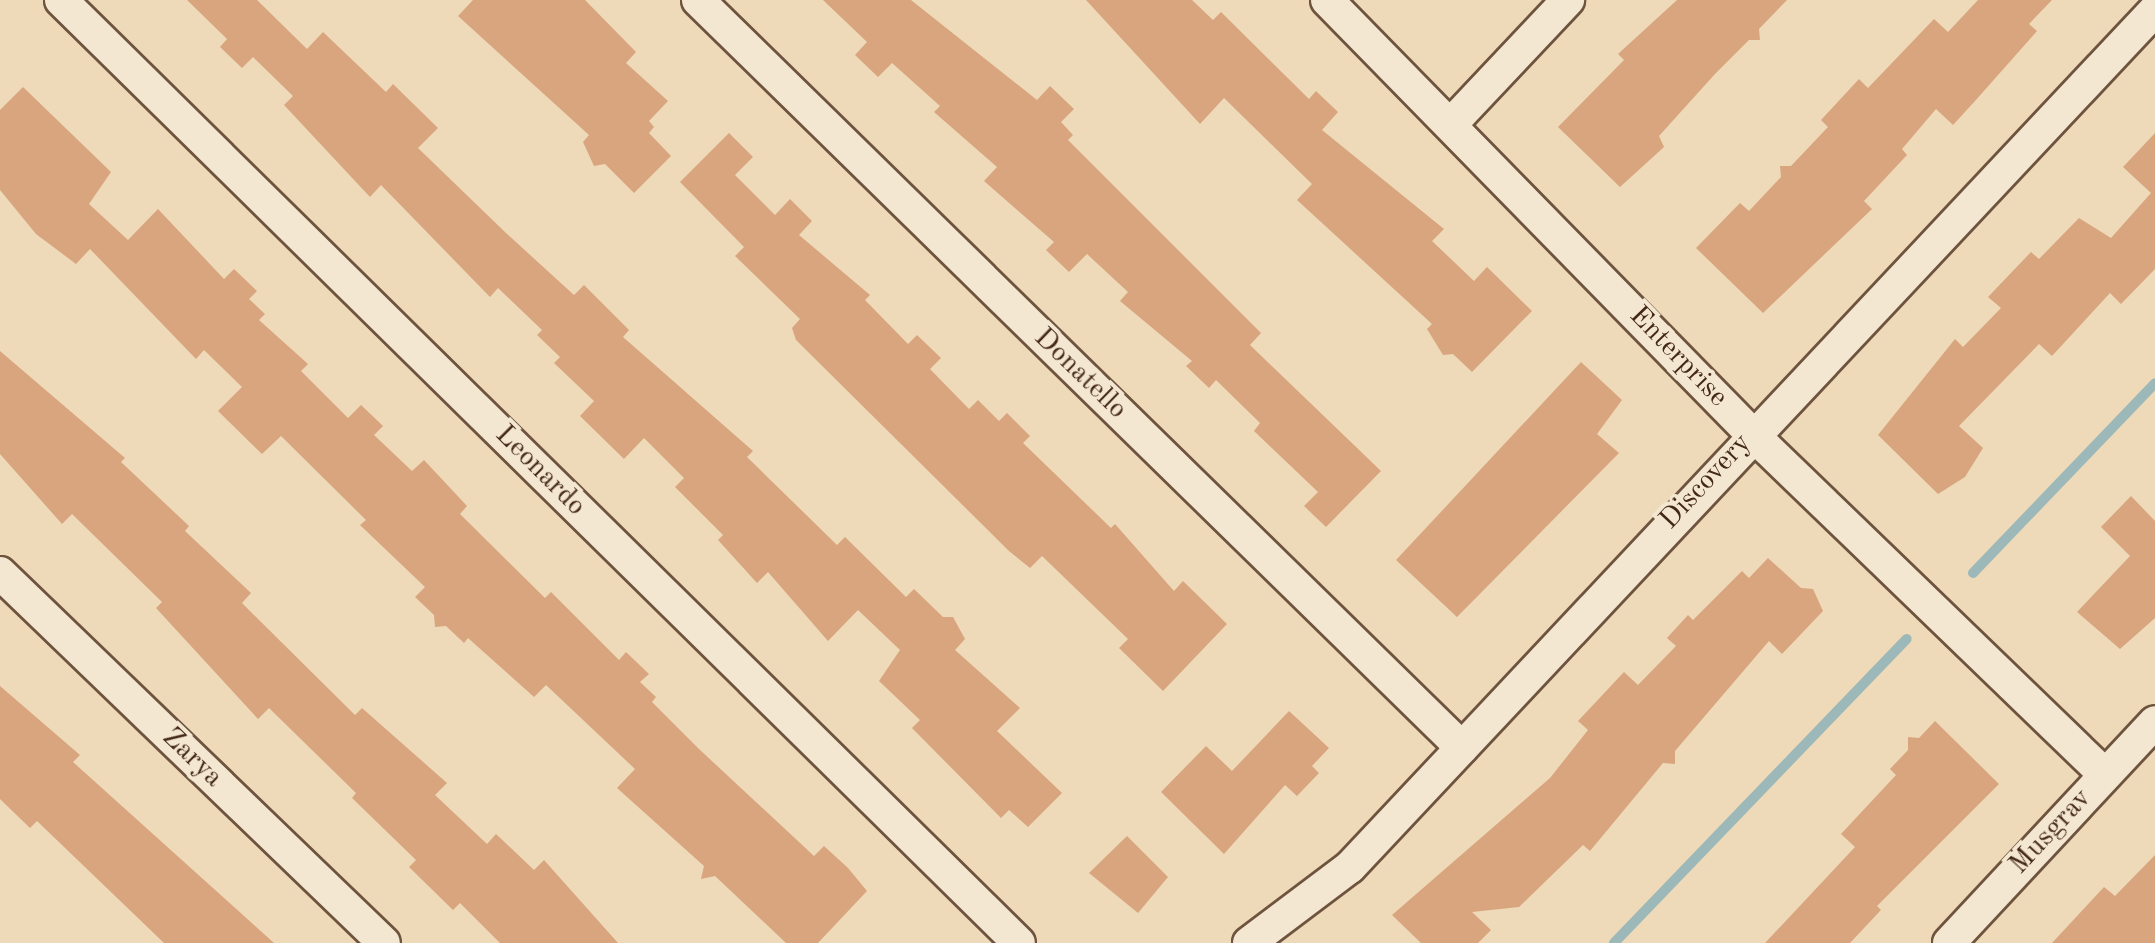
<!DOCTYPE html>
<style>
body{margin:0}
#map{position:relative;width:2155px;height:943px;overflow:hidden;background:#eedab8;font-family:"Old Standard TT",serif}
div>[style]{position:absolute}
.stream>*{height:10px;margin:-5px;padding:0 5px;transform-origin:5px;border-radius:5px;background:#9cb8b8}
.building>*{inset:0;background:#d8a57f}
.roads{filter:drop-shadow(2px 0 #6e543f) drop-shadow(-2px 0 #6e543f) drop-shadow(0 2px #6e543f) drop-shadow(0 -2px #6e543f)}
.minor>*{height:32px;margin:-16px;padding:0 16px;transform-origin:16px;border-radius:16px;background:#f4e7d1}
span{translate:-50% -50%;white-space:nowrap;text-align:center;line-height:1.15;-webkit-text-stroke:8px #f4e7d1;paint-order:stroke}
.street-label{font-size:28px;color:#432717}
</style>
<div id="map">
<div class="stream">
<i style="left:1973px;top:573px;width:263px;rotate:-46.2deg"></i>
<i style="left:1614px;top:943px;width:422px;rotate:-46.1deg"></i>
</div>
<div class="building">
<i style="clip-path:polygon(187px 0,257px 0,307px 49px,323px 32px,386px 92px,393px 84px,438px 128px,418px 148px,506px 233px,574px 295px,584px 285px,629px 330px,623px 337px,753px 451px,747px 457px,837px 545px,845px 537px,906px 597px,914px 589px,943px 617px,953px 617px,965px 639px,955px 650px,1020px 708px,997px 731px,1062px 793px,1028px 827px,1009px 810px,1001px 818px,912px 728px,920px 720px,879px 681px,900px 650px,858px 610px,828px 641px,768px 572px,757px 583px,718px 540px,723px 535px,675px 487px,684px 478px,644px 438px,624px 459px,580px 416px,594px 401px,554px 363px,560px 357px,537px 335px,542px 330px,498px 288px,490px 297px,381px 185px,370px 197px,284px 105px,293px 96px,253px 57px,242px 68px,220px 47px,227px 39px)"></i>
<i style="clip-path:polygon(473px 0,585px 0,636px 52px,626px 63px,668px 101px,649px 121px,654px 127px,649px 133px,671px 156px,634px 193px,605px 164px,594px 166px,583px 142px,589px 135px,458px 16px)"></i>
<i style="clip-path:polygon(823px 0,911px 0,1037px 100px,1050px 86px,1074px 109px,1061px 122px,1073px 135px,1068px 140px,1261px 333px,1250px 345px,1381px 471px,1326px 527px,1304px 506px,1318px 492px,1254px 431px,1260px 423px,1216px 380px,1209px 388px,1186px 366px,1192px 361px,1120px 301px,1128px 292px,1087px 254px,1069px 272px,1046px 250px,1054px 242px,984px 181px,997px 167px,934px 112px,940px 106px,892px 63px,878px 77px,855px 55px,867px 42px)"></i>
<i style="clip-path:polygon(1086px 0,1192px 0,1213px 20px,1221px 12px,1309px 99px,1316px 91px,1338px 112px,1322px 130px,1444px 229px,1432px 241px,1474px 281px,1487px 267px,1532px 311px,1472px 372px,1453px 354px,1443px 355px,1427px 329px,1432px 324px,1297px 200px,1312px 184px,1224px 98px,1200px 124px)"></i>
<i style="clip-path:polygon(1677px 0,1787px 0,1759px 29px,1760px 40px,1749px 40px,1715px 74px,1659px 136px,1664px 147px,1620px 187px,1558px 127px,1624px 60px,1618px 54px)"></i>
<i style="clip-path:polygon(1978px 0,2052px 0,2029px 24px,2037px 31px,1975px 101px,1953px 125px,1936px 109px,1902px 149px,1907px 155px,1864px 201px,1872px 209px,1763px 313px,1696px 248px,1740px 203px,1749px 211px,1781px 177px,1780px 166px,1791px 166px,1828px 127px,1821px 120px,1859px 79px,1868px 88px,1934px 19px,1948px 32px)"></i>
<i style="clip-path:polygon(23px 87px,111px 172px,89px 204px,128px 240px,158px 209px,224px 279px,234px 269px,257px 291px,249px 299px,265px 314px,259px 320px,308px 364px,301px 371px,348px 418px,361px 405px,383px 426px,374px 435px,412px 471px,424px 460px,467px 506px,460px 514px,545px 598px,551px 592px,619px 660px,626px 652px,649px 674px,640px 682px,656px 697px,652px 702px,699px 749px,814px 856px,824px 846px,848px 868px,867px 891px,818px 943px,786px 943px,715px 876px,701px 879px,704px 866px,617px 788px,635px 769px,546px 685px,534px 697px,468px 638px,464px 643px,446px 626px,435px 627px,434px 615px,415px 597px,425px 587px,360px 525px,366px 520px,281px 436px,262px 454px,218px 411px,242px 387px,204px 350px,196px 359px,90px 249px,76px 264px,36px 234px,0 190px,0 110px)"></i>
<i style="clip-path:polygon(729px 133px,753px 157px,735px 175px,775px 215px,790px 199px,812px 221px,799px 235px,870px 295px,865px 300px,908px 344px,917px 335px,941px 358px,930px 369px,969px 409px,978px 400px,999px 421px,1007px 413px,1030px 436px,1023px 443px,1111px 528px,1115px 524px,1174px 591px,1183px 581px,1227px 624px,1163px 691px,1119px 648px,1128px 639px,1042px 556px,1030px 568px,1009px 551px,796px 340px,792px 328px,800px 319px,735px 256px,744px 247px,680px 182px)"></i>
<i style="clip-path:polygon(2155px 133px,2155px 269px,2121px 304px,2110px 293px,2052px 356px,2039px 344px,1959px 426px,1983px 448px,1965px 477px,1938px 494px,1878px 435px,1955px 339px,1963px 347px,2001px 308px,1988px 297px,2031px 252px,2039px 259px,2079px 218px,2111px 238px,2151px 193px,2123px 167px)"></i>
<i style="clip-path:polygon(0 351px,125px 458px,121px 462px,189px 526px,185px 531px,251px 593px,242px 603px,355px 715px,362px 708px,447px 783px,435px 795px,487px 844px,496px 834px,534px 870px,544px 860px,618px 943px,500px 943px,460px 903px,453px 910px,409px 867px,416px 860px,352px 798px,356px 793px,269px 708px,258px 719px,156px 608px,162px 602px,72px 514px,62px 524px,0 454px)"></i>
<i style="clip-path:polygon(1581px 362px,1622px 400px,1597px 434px,1619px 453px,1457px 617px,1396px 560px)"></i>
<i style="clip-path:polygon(2131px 496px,2155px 521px,2155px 618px,2120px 649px,2077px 612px,2130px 556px,2101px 527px)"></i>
<i style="clip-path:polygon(1768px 558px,1801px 588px,1813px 589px,1823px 611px,1782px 654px,1769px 641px,1675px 751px,1675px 764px,1663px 763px,1590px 851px,1583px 845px,1519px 907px,1472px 912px,1491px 930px,1478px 943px,1421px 943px,1392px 915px,1550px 778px,1588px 730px,1578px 721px,1624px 672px,1638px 685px,1676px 646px,1667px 638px,1688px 615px,1693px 620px,1742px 571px,1749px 578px)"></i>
<i style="clip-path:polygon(0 686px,80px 755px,73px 762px,274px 943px,164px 943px,37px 821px,30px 828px,0 799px)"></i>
<i style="clip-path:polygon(1289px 711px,1329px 748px,1312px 766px,1319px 773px,1297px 796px,1285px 785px,1224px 854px,1161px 792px,1206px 746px,1232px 771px)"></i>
<i style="clip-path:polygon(1935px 721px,1999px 784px,1877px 906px,1881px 910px,1850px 943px,1765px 943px,1855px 847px,1841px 834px,1896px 775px,1890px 769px,1908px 750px,1908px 737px,1919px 738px)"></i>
<i style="clip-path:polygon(1127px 836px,1168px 877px,1138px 913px,1089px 873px)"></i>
<i style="clip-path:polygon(2155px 855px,2155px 943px,2052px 943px,2104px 887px,2115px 896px)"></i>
</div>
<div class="roads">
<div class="minor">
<i style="left:61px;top:0;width:1344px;rotate:44.55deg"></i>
<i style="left:698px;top:0;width:1069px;rotate:44.39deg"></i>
<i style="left:1327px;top:0;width:606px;rotate:45.6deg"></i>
<i style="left:1751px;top:433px;width:491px;rotate:44deg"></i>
<i style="left:1453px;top:122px;width:168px;rotate:-46.7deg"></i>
<i style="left:0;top:573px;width:533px;rotate:43.94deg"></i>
<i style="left:1249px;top:943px;width:126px;rotate:-37deg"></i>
<i style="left:1350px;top:867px;width:1176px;rotate:-46.79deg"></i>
<i style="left:1949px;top:943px;width:302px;rotate:-47deg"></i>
</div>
</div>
<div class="street-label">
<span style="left:1678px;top:357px;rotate:46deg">Enterprise</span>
<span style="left:1080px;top:374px;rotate:44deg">Donatello</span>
<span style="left:540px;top:471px;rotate:45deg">Leonardo</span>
<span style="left:1706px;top:482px;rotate:-47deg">Discovery</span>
<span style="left:192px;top:758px;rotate:44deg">Zarya</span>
<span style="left:2051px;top:832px;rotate:-47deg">Musgrav</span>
</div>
</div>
